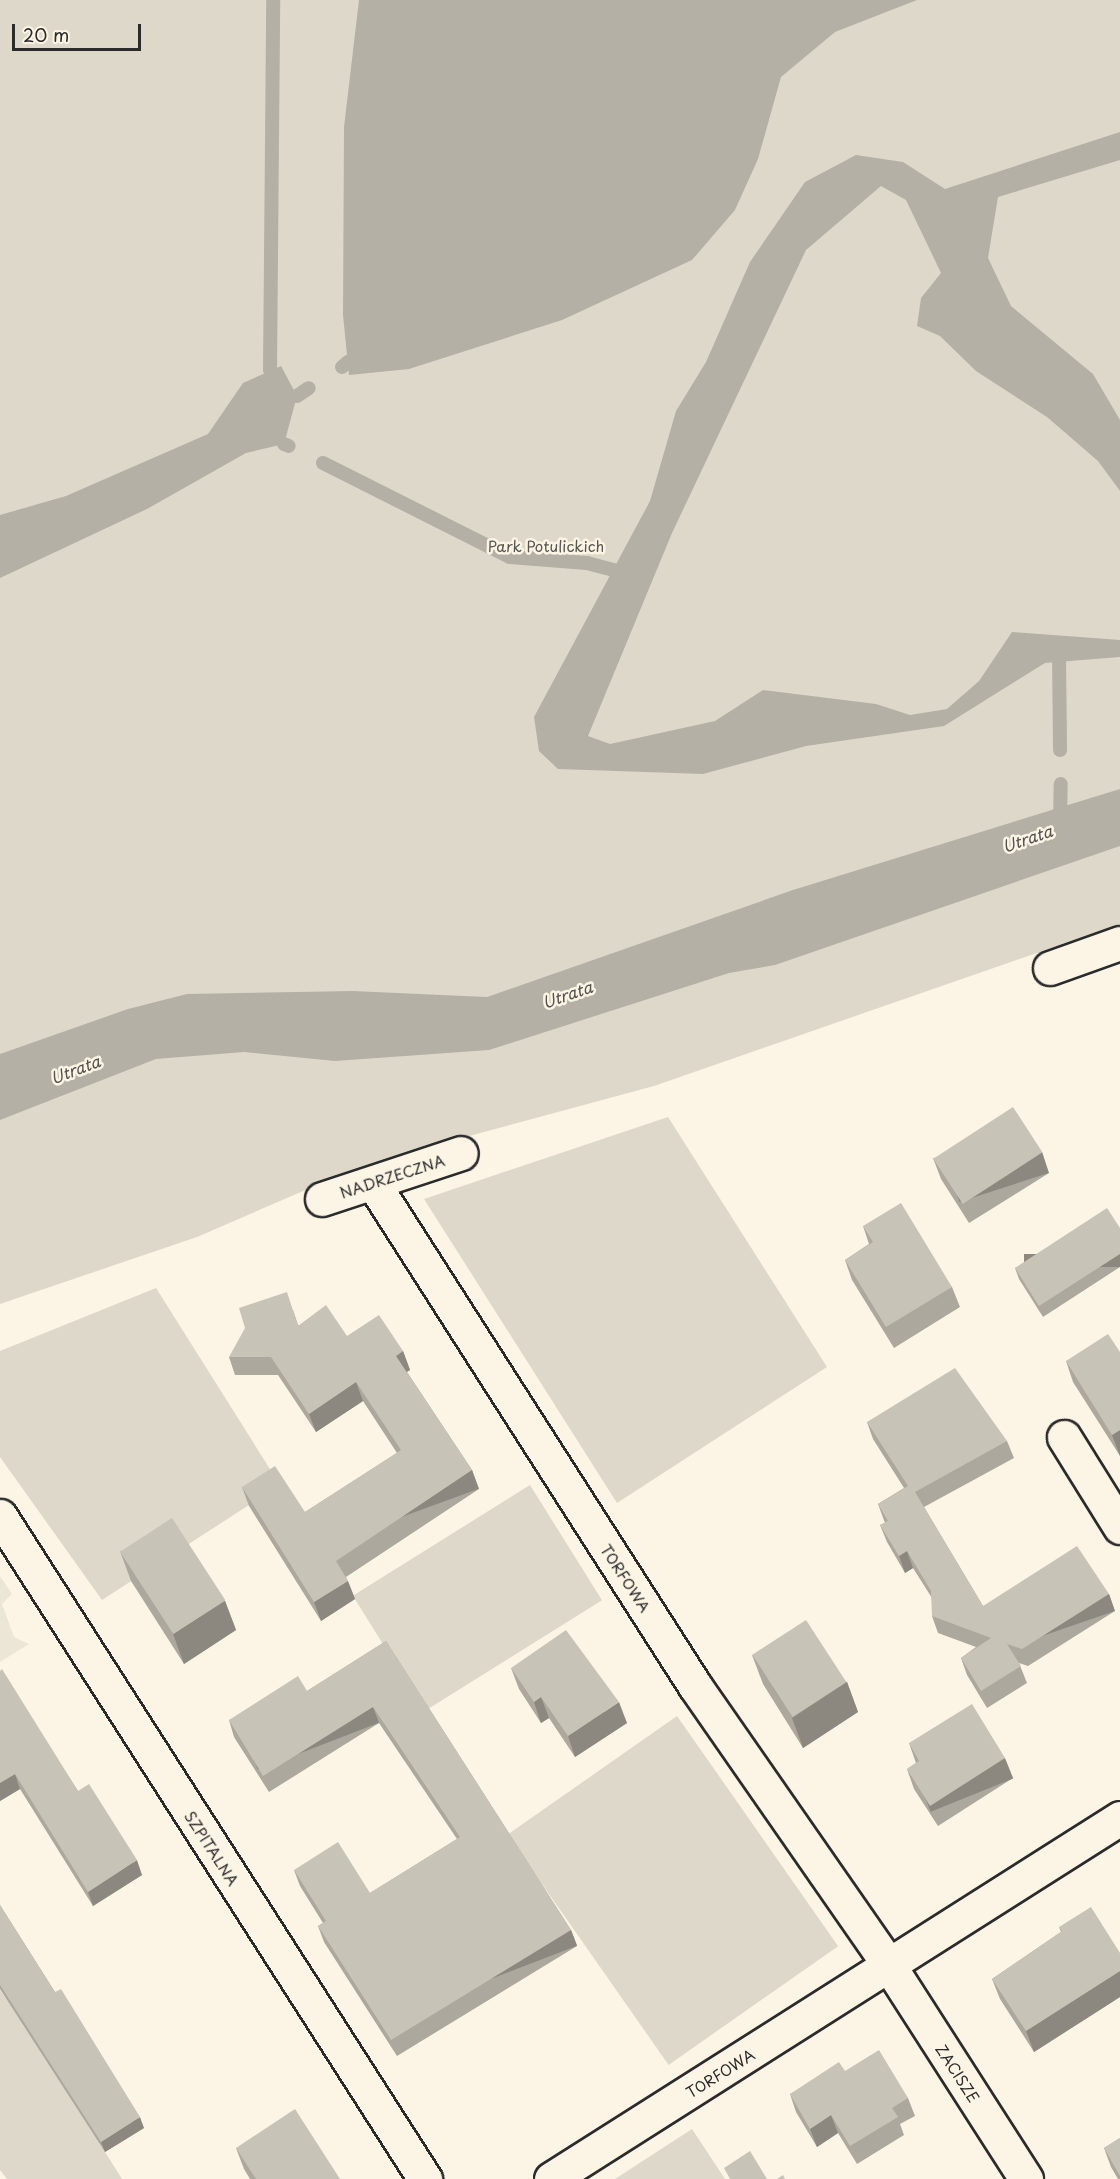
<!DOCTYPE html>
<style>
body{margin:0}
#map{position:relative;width:1120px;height:2179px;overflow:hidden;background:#fcf5e5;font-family:"Playpen Sans",sans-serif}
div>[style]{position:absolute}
.built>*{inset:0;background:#ece6d7}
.green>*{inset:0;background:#ded8ca;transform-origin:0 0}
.water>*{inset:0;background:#b4b0a5}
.stream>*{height:14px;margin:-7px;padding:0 7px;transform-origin:7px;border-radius:7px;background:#b4b0a5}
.roads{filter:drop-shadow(2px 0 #2b2b2b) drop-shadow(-2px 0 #2b2b2b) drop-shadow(0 2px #2b2b2b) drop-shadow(0 -2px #2b2b2b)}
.minor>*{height:33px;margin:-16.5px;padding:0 16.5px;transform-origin:16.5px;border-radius:16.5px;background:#fcf5e5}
.wall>*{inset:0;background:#aca89d}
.shaded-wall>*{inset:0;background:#8c8880;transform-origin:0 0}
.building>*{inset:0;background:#c8c3b7;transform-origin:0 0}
span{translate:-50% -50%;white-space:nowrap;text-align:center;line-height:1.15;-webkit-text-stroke:5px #fcf5e5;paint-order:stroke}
.park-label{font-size:15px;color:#585653}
.street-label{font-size:15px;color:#2b2b2b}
.water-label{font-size:16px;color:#545350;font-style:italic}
.scale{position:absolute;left:12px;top:24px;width:129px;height:27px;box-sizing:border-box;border:3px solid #2b2b2b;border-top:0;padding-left:8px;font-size:18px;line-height:21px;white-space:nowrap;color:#2b2b2b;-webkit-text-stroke:4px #fcf5e5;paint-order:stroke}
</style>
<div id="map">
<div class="built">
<i style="clip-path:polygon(0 1576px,12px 1594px,2px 1604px,14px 1637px,29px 1644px,0 1662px)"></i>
</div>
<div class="green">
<i style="clip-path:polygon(0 0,1120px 0,1120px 924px,654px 1086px,458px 1139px,317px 1185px,197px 1237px,0 1304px)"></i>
<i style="clip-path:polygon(668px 1117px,827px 1367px,617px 1503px,424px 1199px)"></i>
<i style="clip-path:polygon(156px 1288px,280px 1485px,102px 1600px,0 1457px,0 1351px)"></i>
<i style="left:530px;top:1485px;width:136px;height:209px;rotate:58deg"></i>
<i style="left:677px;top:1716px;width:281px;height:207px;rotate:55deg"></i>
<i style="clip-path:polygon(0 1990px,25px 2025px,122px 2179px,7px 2179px,0 2170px)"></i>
<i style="clip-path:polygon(692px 2129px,725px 2179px,615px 2179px)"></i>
</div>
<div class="water">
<i style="clip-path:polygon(359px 0,917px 0,835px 32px,781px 77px,758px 159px,735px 210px,692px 260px,562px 320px,409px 369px,349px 375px,343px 315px,344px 127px)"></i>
<i style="clip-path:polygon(1120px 132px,1120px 160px,998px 197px,988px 258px,1011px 306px,1093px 374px,1120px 420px,1120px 491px,1098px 461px,1047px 417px,976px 371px,940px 336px,917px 326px,921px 298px,941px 273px,906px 200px,881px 186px,806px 250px,672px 533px,588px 736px,610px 744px,715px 721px,763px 690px,876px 704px,910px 715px,947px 709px,979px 681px,1012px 632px,1120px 640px,1120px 657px,1045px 663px,944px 726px,806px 746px,703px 774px,558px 769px,539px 751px,534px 717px,650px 501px,676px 411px,706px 362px,750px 262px,805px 182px,856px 155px,903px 162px,945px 189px)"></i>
<i style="clip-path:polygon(281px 366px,297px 396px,284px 444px,246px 453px,147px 509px,0 578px,0 515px,66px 496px,208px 434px,243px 383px)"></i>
<i style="clip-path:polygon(1120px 789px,1120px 846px,775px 965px,729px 973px,489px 1050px,335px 1061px,244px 1052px,156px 1059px,0 1120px,0 1054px,128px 1009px,187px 994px,352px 991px,487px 997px,793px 890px)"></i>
</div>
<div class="stream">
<i style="left:342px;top:367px;width:8px;rotate:-40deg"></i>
<i style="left:270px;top:370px;width:370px;rotate:-89.5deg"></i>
<i style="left:297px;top:396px;width:14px;rotate:-34deg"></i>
<i style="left:284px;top:444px;width:5px;rotate:22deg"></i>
<i style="left:323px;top:463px;width:209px;rotate:26.7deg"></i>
<i style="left:510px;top:557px;width:77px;rotate:4.5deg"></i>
<i style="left:587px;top:563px;width:43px;rotate:14.7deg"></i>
<i style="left:1059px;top:652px;width:98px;rotate:89.4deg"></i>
<i style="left:1060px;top:823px;width:39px;rotate:-89deg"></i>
</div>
<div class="roads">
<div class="minor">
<i style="left:1050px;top:968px;width:74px;rotate:-19.7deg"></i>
<i style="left:373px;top:1183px;width:597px;rotate:57.37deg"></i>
<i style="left:695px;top:1686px;width:342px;rotate:55.2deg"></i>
<i style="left:890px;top:1967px;width:252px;rotate:57.3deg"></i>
<i style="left:322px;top:1199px;width:146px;rotate:-18.3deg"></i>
<i style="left:1064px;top:1437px;width:106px;rotate:58.1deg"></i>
<i style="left:0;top:1516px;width:788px;rotate:57.34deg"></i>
<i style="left:551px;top:2179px;width:674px;rotate:-32.39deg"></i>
</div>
</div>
<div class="wall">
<i style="clip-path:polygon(1042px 1152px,1049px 1173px,969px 1223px,941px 1179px,933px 1158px)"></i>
<i style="clip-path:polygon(863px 1226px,952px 1287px,960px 1307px,894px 1348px,852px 1280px,845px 1260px,869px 1244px)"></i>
<i style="clip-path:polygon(1120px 1228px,1120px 1267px,1043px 1317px,1019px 1279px,1015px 1268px)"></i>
<i style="clip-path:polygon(293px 1310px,298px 1325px,347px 1336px,403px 1351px,410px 1370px,407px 1372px,472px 1470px,479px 1489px,346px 1577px,355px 1599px,321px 1621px,249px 1506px,242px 1487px,305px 1512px,397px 1453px,363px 1401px,316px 1432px,278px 1375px,235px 1375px,229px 1357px)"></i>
<i style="clip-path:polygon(1120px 1352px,1120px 1456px,1073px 1382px,1066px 1361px)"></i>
<i style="clip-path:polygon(867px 1422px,1007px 1441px,1014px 1458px,924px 1507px,983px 1606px,1109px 1594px,1115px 1611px,1028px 1666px,1019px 1663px,1027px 1683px,987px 1708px,967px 1675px,961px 1658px,976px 1647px,938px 1633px,932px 1616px,932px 1598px,913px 1568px,905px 1573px,887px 1542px,880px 1525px,885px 1523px,878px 1504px,904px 1488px,873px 1439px)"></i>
<i style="clip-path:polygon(120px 1551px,225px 1601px,236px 1630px,184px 1664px,131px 1581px)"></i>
<i style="clip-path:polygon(386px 1641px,571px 1930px,577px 1946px,397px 2056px,324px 1942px,318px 1926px,323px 1923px,300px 1886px,294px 1870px,370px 1893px,457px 1839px,379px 1723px,269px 1792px,234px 1737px,229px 1720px,307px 1691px)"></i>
<i style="clip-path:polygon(752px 1655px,847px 1682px,858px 1712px,803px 1748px,763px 1684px)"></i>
<i style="clip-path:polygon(511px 1668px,627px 1723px,575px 1757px,549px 1718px,541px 1723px,519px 1689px)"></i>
<i style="clip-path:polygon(0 1671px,78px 1791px,142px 1875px,93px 1906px,20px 1789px,0 1801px)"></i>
<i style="clip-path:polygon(909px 1743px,1013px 1778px,938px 1826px,914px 1789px,907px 1769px,916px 1763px)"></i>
<i style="clip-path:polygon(0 1905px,55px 1992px,144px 2128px,105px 2152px,0 1989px)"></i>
<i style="clip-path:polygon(1059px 1927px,1120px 1953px,1120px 1997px,1034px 2052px,1000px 1999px,992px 1979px,1061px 1932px)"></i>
<i style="clip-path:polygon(845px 2071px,908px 2098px,915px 2116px,900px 2124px,904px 2135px,857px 2164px,838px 2133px,817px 2147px,796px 2112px,790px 2094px)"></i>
<i style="clip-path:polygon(1120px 2138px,1120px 2179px,1118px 2179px,1111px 2167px,1104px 2148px)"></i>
<i style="clip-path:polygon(236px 2148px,340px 2179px,250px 2179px,244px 2169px)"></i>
</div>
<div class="shaded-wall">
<i style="left:1042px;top:1152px;width:22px;height:94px;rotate:72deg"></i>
<i style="left:1120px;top:1254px;width:13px;height:96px;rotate:90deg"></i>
<i style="clip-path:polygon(403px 1351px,410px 1370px,403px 1374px,396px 1356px)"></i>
<i style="clip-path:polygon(356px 1382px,363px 1401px,316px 1432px,309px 1414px)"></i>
<i style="clip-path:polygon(1120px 1430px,1120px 1456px,1112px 1435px)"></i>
<i style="left:472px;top:1470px;width:20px;height:164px;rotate:70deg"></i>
<i style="clip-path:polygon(907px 1551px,913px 1568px,905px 1573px,899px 1556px)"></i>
<i style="clip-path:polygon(348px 1581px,355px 1599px,321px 1621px,314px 1602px)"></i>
<i style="left:1109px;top:1594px;width:18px;height:103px;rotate:71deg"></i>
<i style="clip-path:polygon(225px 1601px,236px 1630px,184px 1664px,173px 1634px)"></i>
<i style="clip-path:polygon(847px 1682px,858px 1712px,803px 1748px,792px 1718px)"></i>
<i style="clip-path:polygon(541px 1697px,549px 1718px,541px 1723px,534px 1702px)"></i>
<i style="clip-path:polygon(619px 1702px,627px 1723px,575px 1757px,568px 1736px)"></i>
<i style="left:373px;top:1707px;width:17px;height:130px;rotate:69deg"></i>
<i style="left:1005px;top:1758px;width:22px;height:89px;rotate:68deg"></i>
<i style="clip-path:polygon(15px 1774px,20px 1789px,0 1801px,0 1783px)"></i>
<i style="clip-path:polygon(137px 1860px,142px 1875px,93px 1906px,88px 1892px)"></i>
<i style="left:571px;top:1930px;width:17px;height:211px;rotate:69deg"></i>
<i style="clip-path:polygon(1120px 1971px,1120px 1997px,1034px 2052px,1026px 2031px)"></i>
<i style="clip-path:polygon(831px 2115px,838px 2133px,817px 2147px,810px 2129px)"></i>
<i style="clip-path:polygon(140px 2117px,144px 2128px,105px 2152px,101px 2142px)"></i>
</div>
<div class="building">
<i style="left:1013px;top:1107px;width:54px;height:95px;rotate:57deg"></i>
<i style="clip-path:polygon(901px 1203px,952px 1287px,886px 1327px,845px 1260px,873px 1242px,863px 1226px)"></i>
<i style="clip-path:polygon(1107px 1208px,1120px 1228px,1120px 1254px,1039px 1306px,1015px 1268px)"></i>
<i style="clip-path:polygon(287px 1292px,298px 1326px,326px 1305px,347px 1336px,379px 1315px,403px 1351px,396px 1356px,472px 1470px,336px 1561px,348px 1581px,314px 1602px,242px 1487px,275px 1466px,305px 1512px,401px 1450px,356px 1382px,309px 1414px,271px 1357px,229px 1357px,245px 1328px,239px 1308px)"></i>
<i style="clip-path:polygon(1108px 1334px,1120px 1352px,1120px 1430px,1112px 1435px,1066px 1361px)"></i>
<i style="clip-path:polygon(955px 1368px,1007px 1441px,915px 1492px,983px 1606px,1077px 1546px,1109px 1594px,1022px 1649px,1007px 1644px,1021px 1666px,981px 1691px,961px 1658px,991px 1638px,932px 1616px,931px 1591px,907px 1551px,899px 1556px,880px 1525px,888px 1521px,878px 1504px,908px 1486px,867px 1422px)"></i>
<i style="left:172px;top:1518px;width:98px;height:62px;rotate:57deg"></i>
<i style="left:806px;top:1620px;width:74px;height:64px;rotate:57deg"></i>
<i style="clip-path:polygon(566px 1630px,619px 1702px,568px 1736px,541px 1697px,534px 1702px,511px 1668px)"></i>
<i style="clip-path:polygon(386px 1641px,571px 1930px,391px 2040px,318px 1926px,326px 1921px,294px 1870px,338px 1842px,370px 1893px,460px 1837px,373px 1707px,263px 1776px,229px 1720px,298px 1676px,307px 1691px)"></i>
<i style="clip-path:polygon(2px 1669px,78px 1791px,89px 1784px,137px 1860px,88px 1892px,15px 1774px,0 1783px,0 1671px)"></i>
<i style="clip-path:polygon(972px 1704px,1005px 1758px,930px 1806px,907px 1769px,919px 1761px,909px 1743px)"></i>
<i style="clip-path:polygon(0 1905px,55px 1992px,61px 1989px,140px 2117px,101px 2142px,0 1985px)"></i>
<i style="clip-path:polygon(1091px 1907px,1120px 1953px,1120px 1971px,1026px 2031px,992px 1979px,1062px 1931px,1059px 1927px)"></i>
<i style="clip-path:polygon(879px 2050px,908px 2098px,892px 2108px,898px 2117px,850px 2146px,831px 2115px,810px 2129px,790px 2094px,839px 2062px,845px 2071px)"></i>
<i style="clip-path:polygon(295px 2109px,340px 2179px,256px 2179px,236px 2148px)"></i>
<i style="clip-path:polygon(1120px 2138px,1120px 2176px,1104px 2148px)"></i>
<i style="clip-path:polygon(750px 2151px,767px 2179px,730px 2179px,724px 2168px)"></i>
<i style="clip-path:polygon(783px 2175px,785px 2179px,777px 2179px)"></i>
</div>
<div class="park-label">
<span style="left:546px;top:546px">Park Potulickich</span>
</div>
<div class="street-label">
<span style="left:392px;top:1176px;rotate:-18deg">NADRZECZNA</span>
<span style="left:626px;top:1578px;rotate:57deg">TORFOWA</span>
<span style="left:212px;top:1848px;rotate:57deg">SZPITALNA</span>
<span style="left:720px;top:2073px;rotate:-32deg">TORFOWA</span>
<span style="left:958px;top:2073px;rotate:57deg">ZACISZE</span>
</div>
<div class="water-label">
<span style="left:1027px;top:838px;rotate:-19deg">Utrata</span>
<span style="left:567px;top:994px;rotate:-19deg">Utrata</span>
<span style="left:75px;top:1069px;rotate:-21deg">Utrata</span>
</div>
<div class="scale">20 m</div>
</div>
